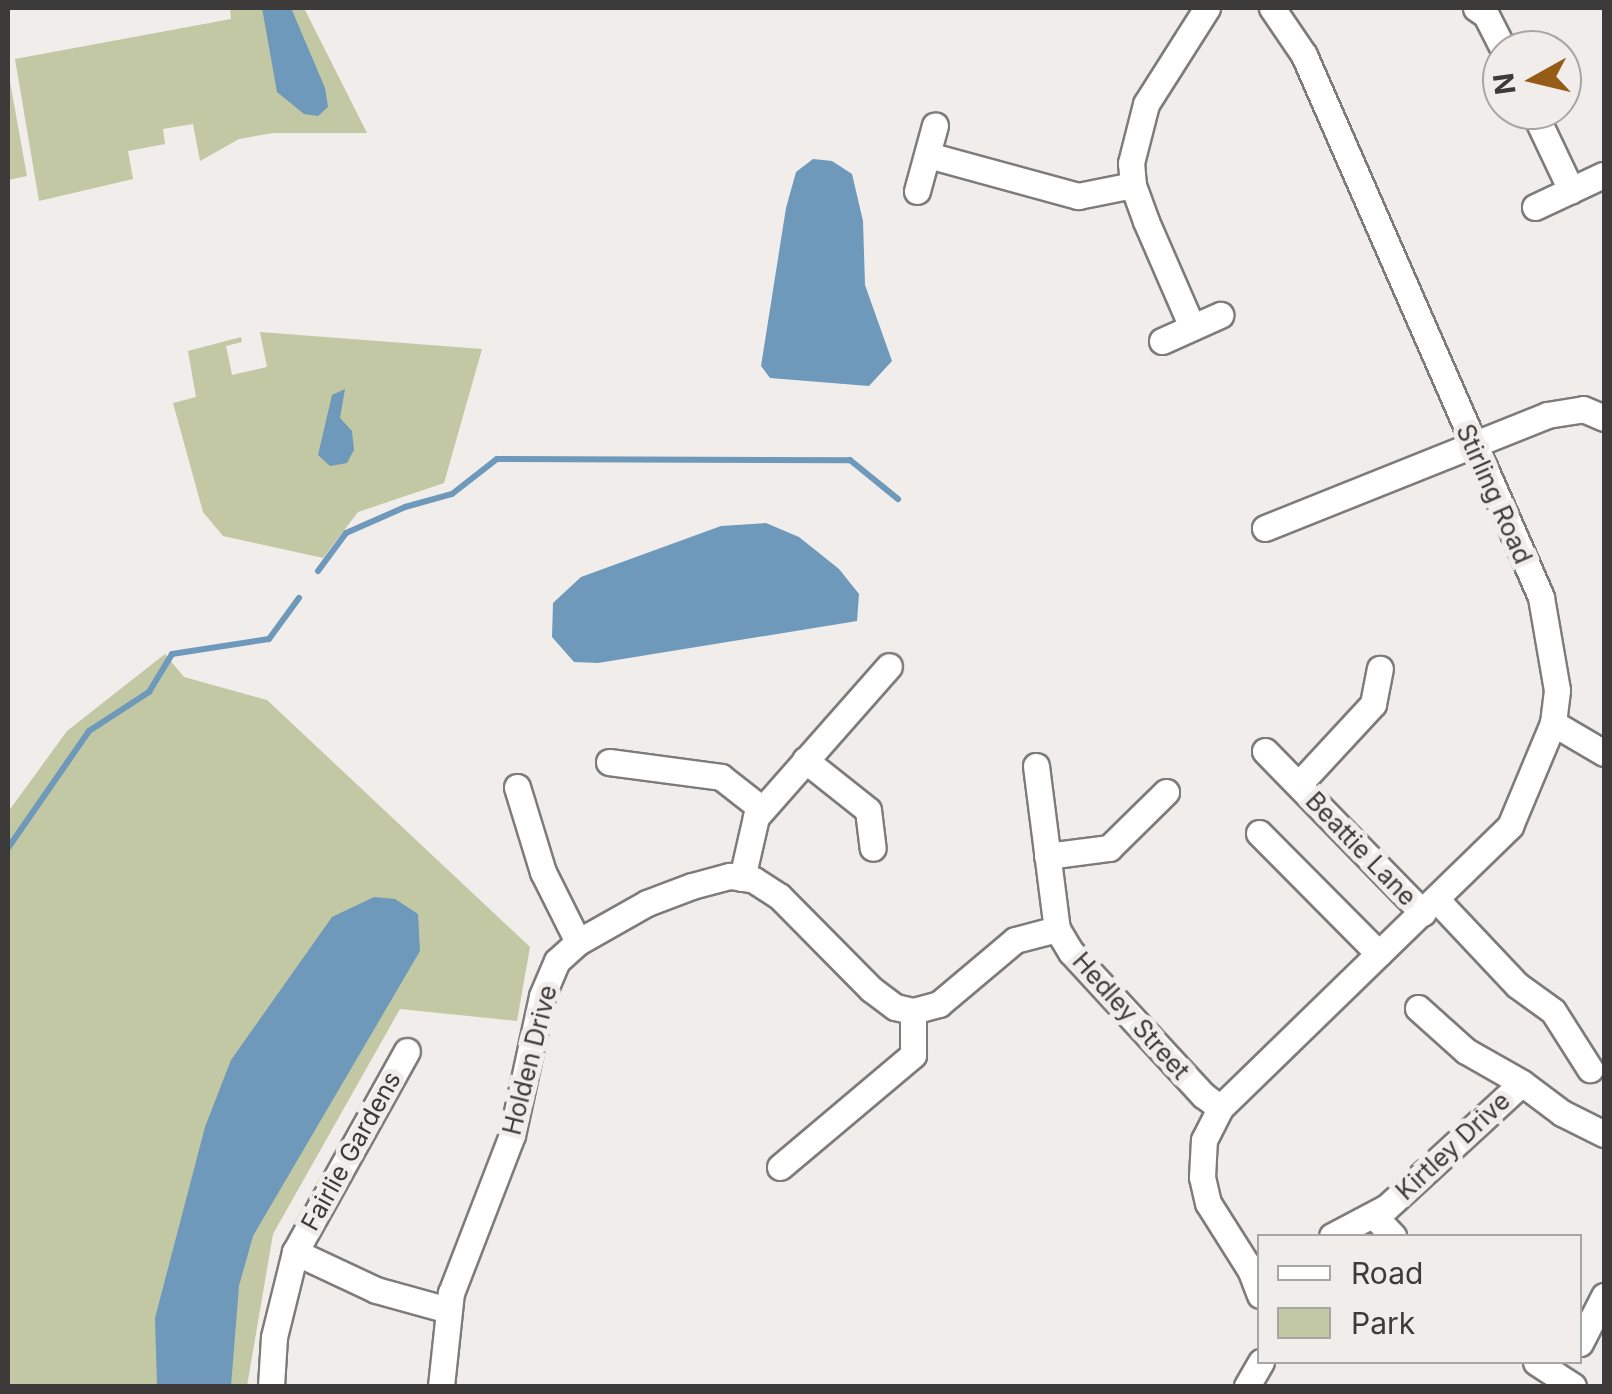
<!DOCTYPE html>
<style>
body{margin:0}
#map{position:relative;width:1612px;height:1394px;overflow:hidden;background:#f0edeb;font-family:Inter,sans-serif}
div>[style]{position:absolute}
.green>*{inset:0;background:#c2c7a4}
.water>*{inset:0;background:#6e99ba}
.stream>*{height:6px;margin:-3px;padding:0 3px;transform-origin:3px;border-radius:3px;background:#6e99ba}
.roads{filter:drop-shadow(2px 0 #7e7c7a) drop-shadow(-2px 0 #7e7c7a) drop-shadow(0 2px #7e7c7a) drop-shadow(0 -2px #7e7c7a)}
.street>*{height:25px;margin:-12.5px;padding:0 12.5px;transform-origin:12.5px;border-radius:12.5px;background:#fff}
span{translate:-50% -50%;white-space:nowrap;text-align:center;line-height:1.15;-webkit-text-stroke:10px #f0edeb;paint-order:stroke}
.street-label{font-size:25px;color:#3c3b3a}
.frame{position:absolute;inset:0;border:10px solid #3c3b3a;pointer-events:none}
.legend{position:absolute;left:1257px;top:1234px;width:325px;height:130px;box-sizing:border-box;background:#f0edeb;border:2px solid #a8a6a4;margin:0;padding:12px 18px;list-style:none;font-size:30px;color:#3c3b3a}
.legend li{display:flex;align-items:center;gap:20px;height:50px}
.legend b{width:50px;border:2px solid #a8a6a4}
.north{position:absolute;left:1482px;top:30px;width:100px;height:100px;box-sizing:border-box;background:#f0edeb;border:2px solid #a8a6a4;border-radius:50%;rotate:262deg;font-size:28px;font-weight:700;line-height:40px;text-align:center;color:#3c3b3a}
.north::after{content:'';display:block;margin:auto;width:35px;height:45px;background:#955c18;clip-path:polygon(50% 0,100% 100%,50% 72%,0 100%)}
</style>
<div id="map">
<div class="green">
<i style="clip-path:polygon(230px 8px,304px 8px,367px 133px,273px 133px,239px 139px,200px 161px,193px 124px,163px 129px,165px 144px,128px 151px,133px 179px,39px 201px,15px 59px,231px 19px)"></i>
<i style="clip-path:polygon(8px 71px,27px 176px,8px 180px)"></i>
<i style="clip-path:polygon(260px 332px,482px 349px,444px 483px,358px 512px,323px 558px,223px 536px,203px 512px,173px 403px,196px 397px,188px 351px,241px 337px,242px 342px,226px 346px,232px 375px,267px 367px)"></i>
<i style="clip-path:polygon(165px 654px,184px 677px,267px 700px,530px 947px,517px 1021px,400px 1009px,273px 1234px,247px 1386px,8px 1386px,8px 812px,67px 731px)"></i>
</div>
<div class="water">
<i style="clip-path:polygon(262px 8px,291px 8px,325px 88px,328px 107px,318px 116px,304px 114px,277px 92px)"></i>
<i style="clip-path:polygon(813px 159px,832px 161px,852px 174px,863px 221px,865px 285px,892px 361px,869px 386px,770px 378px,761px 366px,786px 208px,796px 172px)"></i>
<i style="clip-path:polygon(345px 389px,340px 418px,352px 431px,354px 450px,347px 463px,330px 466px,318px 455px,332px 395px)"></i>
<i style="clip-path:polygon(766px 523px,799px 537px,839px 569px,859px 594px,857px 621px,598px 663px,574px 662px,552px 637px,553px 603px,581px 577px,721px 526px)"></i>
<i style="clip-path:polygon(374px 897px,395px 899px,418px 914px,420px 951px,253px 1236px,239px 1286px,231px 1386px,157px 1386px,155px 1318px,205px 1127px,231px 1060px,332px 917px)"></i>
</div>
<div class="stream">
<i style="left:318px;top:571px;width:47px;rotate:-53.6deg"></i>
<i style="left:346px;top:533px;width:64px;rotate:-23.8deg"></i>
<i style="left:405px;top:507px;width:49px;rotate:-15.5deg"></i>
<i style="left:452px;top:494px;width:57px;rotate:-37.9deg"></i>
<i style="left:497px;top:459px;width:353px;rotate:0.2deg"></i>
<i style="left:850px;top:460px;width:62px;rotate:39.1deg"></i>
<i style="left:8px;top:848px;width:142px;rotate:-55.3deg"></i>
<i style="left:89px;top:731px;width:72px;rotate:-33deg"></i>
<i style="left:149px;top:692px;width:44px;rotate:-58.8deg"></i>
<i style="left:172px;top:654px;width:98px;rotate:-8.8deg"></i>
<i style="left:269px;top:639px;width:51px;rotate:-53.8deg"></i>
</div>
<div class="roads">
<div class="street">
<i style="left:1476px;top:8px;width:12px;rotate:35deg"></i>
<i style="left:1486px;top:15px;width:39px;rotate:63deg"></i>
<i style="left:1533px;top:110px;width:89px;rotate:64.6deg"></i>
<i style="left:928px;top:155px;width:156px;rotate:15.3deg"></i>
<i style="left:1078px;top:196px;width:56px;rotate:-11.3deg"></i>
<i style="left:917px;top:191px;width:68px;rotate:-74.7deg"></i>
<i style="left:1535px;top:207px;width:75px;rotate:-25.2deg"></i>
<i style="left:1192px;top:327px;width:116px;rotate:-113.5deg"></i>
<i style="left:1146px;top:221px;width:38px;rotate:-110deg"></i>
<i style="left:1133px;top:185px;width:22px;rotate:-95deg"></i>
<i style="left:1131px;top:163px;width:61px;rotate:-75.7deg"></i>
<i style="left:1146px;top:104px;width:114px;rotate:-57.6deg"></i>
<i style="left:1162px;top:341px;width:64px;rotate:-24.1deg"></i>
<i style="left:1265px;top:528px;width:304px;rotate:-21.8deg"></i>
<i style="left:1547px;top:415px;width:36px;rotate:-9deg"></i>
<i style="left:1583px;top:409px;width:23px;rotate:23deg"></i>
<i style="left:1553px;top:723px;width:59px;rotate:30.5deg"></i>
<i style="left:1265px;top:751px;width:226px;rotate:45.7deg"></i>
<i style="left:805px;top:760px;width:80px;rotate:38.4deg"></i>
<i style="left:868px;top:810px;width:38px;rotate:83deg"></i>
<i style="left:609px;top:762px;width:113px;rotate:7.6deg"></i>
<i style="left:721px;top:777px;width:52px;rotate:38deg"></i>
<i style="left:1036px;top:766px;width:164px;rotate:82.7deg"></i>
<i style="left:1057px;top:929px;width:27px;rotate:59deg"></i>
<i style="left:1071px;top:952px;width:195px;rotate:47.3deg"></i>
<i style="left:1203px;top:1095px;width:21px;rotate:37deg"></i>
<i style="left:1299px;top:784px;width:109px;rotate:-47.2deg"></i>
<i style="left:1373px;top:704px;width:36px;rotate:-79deg"></i>
<i style="left:517px;top:787px;width:89px;rotate:73deg"></i>
<i style="left:543px;top:872px;width:78px;rotate:63.4deg"></i>
<i style="left:1259px;top:833px;width:170px;rotate:45.2deg"></i>
<i style="left:1047px;top:856px;width:63px;rotate:-7.4deg"></i>
<i style="left:1109px;top:848px;width:80px;rotate:-44.5deg"></i>
<i style="left:742px;top:878px;width:63px;rotate:-77.1deg"></i>
<i style="left:756px;top:817px;width:201px;rotate:-48.6deg"></i>
<i style="left:1436px;top:899px;width:118px;rotate:46.7deg"></i>
<i style="left:1517px;top:985px;width:44px;rotate:35.8deg"></i>
<i style="left:1553px;top:1011px;width:69px;rotate:57.5deg"></i>
<i style="left:1418px;top:1008px;width:64px;rotate:41.9deg"></i>
<i style="left:1466px;top:1051px;width:64px;rotate:29.7deg"></i>
<i style="left:1522px;top:1083px;width:50px;rotate:36.9deg"></i>
<i style="left:1562px;top:1113px;width:47px;rotate:26.6deg"></i>
<i style="left:780px;top:1167px;width:174px;rotate:-40.1deg"></i>
<i style="left:913px;top:1055px;width:44px;rotate:-90deg"></i>
<i style="left:1373px;top:1215px;width:29px;rotate:46deg"></i>
<i style="left:1332px;top:1236px;width:62px;rotate:-27.8deg"></i>
<i style="left:1387px;top:1207px;width:183px;rotate:-42.6deg"></i>
<i style="left:295px;top:1252px;width:230px;rotate:-60.9deg"></i>
<i style="left:1260px;top:1295px;width:26px;rotate:-111deg"></i>
<i style="left:1251px;top:1271px;width:80px;rotate:-122.3deg"></i>
<i style="left:1208px;top:1203px;width:27px;rotate:-103deg"></i>
<i style="left:1202px;top:1177px;width:37px;rotate:-87deg"></i>
<i style="left:1204px;top:1140px;width:36px;rotate:-63deg"></i>
<i style="left:1220px;top:1108px;width:405px;rotate:-44.2deg"></i>
<i style="left:1510px;top:826px;width:112px;rotate:-67.3deg"></i>
<i style="left:1553px;top:723px;width:33px;rotate:-83deg"></i>
<i style="left:1557px;top:690px;width:94px;rotate:-99.8deg"></i>
<i style="left:1541px;top:597px;width:592px;rotate:-113.62deg"></i>
<i style="left:1304px;top:55px;width:57px;rotate:-124.2deg"></i>
<i style="left:1580px;top:1343px;width:53px;rotate:-62.9deg"></i>
<i style="left:1536px;top:1362px;width:44px;rotate:33deg"></i>
<i style="left:271px;top:1386px;width:49px;rotate:-86.5deg"></i>
<i style="left:274px;top:1337px;width:88px;rotate:-76.1deg"></i>
<i style="left:295px;top:1252px;width:89px;rotate:25.1deg"></i>
<i style="left:376px;top:1290px;width:75px;rotate:15.5deg"></i>
<i style="left:441px;top:1386px;width:94px;rotate:-83.9deg"></i>
<i style="left:451px;top:1293px;width:169px;rotate:-68.9deg"></i>
<i style="left:512px;top:1135px;width:142px;rotate:-77.8deg"></i>
<i style="left:542px;top:996px;width:38px;rotate:-67deg"></i>
<i style="left:557px;top:961px;width:28px;rotate:-42deg"></i>
<i style="left:578px;top:942px;width:79px;rotate:-29.5deg"></i>
<i style="left:647px;top:903px;width:48px;rotate:-20.7deg"></i>
<i style="left:692px;top:886px;width:39px;rotate:-15deg"></i>
<i style="left:730px;top:876px;width:24px;rotate:9deg"></i>
<i style="left:754px;top:880px;width:30px;rotate:33deg"></i>
<i style="left:779px;top:896px;width:131px;rotate:45.3deg"></i>
<i style="left:871px;top:989px;width:30px;rotate:37deg"></i>
<i style="left:895px;top:1007px;width:18px;rotate:13deg"></i>
<i style="left:913px;top:1011px;width:27px;rotate:-15deg"></i>
<i style="left:939px;top:1004px;width:99px;rotate:-40.1deg"></i>
<i style="left:1015px;top:940px;width:43px;rotate:-14.7deg"></i>
<i style="left:1247px;top:1386px;width:28px;rotate:-60deg"></i>
</div>
</div>
<div class="street-label">
<span style="left:1494px;top:494px;rotate:66deg">Stirling Road</span>
<span style="left:1361px;top:849px;rotate:46deg">Beattie Lane</span>
<span style="left:1131px;top:1016px;rotate:48deg">Hedley Street</span>
<span style="left:530px;top:1060px;rotate:-76deg">Holden Drive</span>
<span style="left:1453px;top:1146px;rotate:-43deg">Kirtley Drive</span>
<span style="left:351px;top:1151px;rotate:-61deg">Fairlie Gardens</span>
</div>
<div class="frame"></div>
<ul class="legend">
<li><b style="height:12px;background:#fff"></b>Road</li>
<li><b style="height:28px;background:#c2c7a4"></b>Park</li>
</ul>
<div class="north">N</div>
</div>
